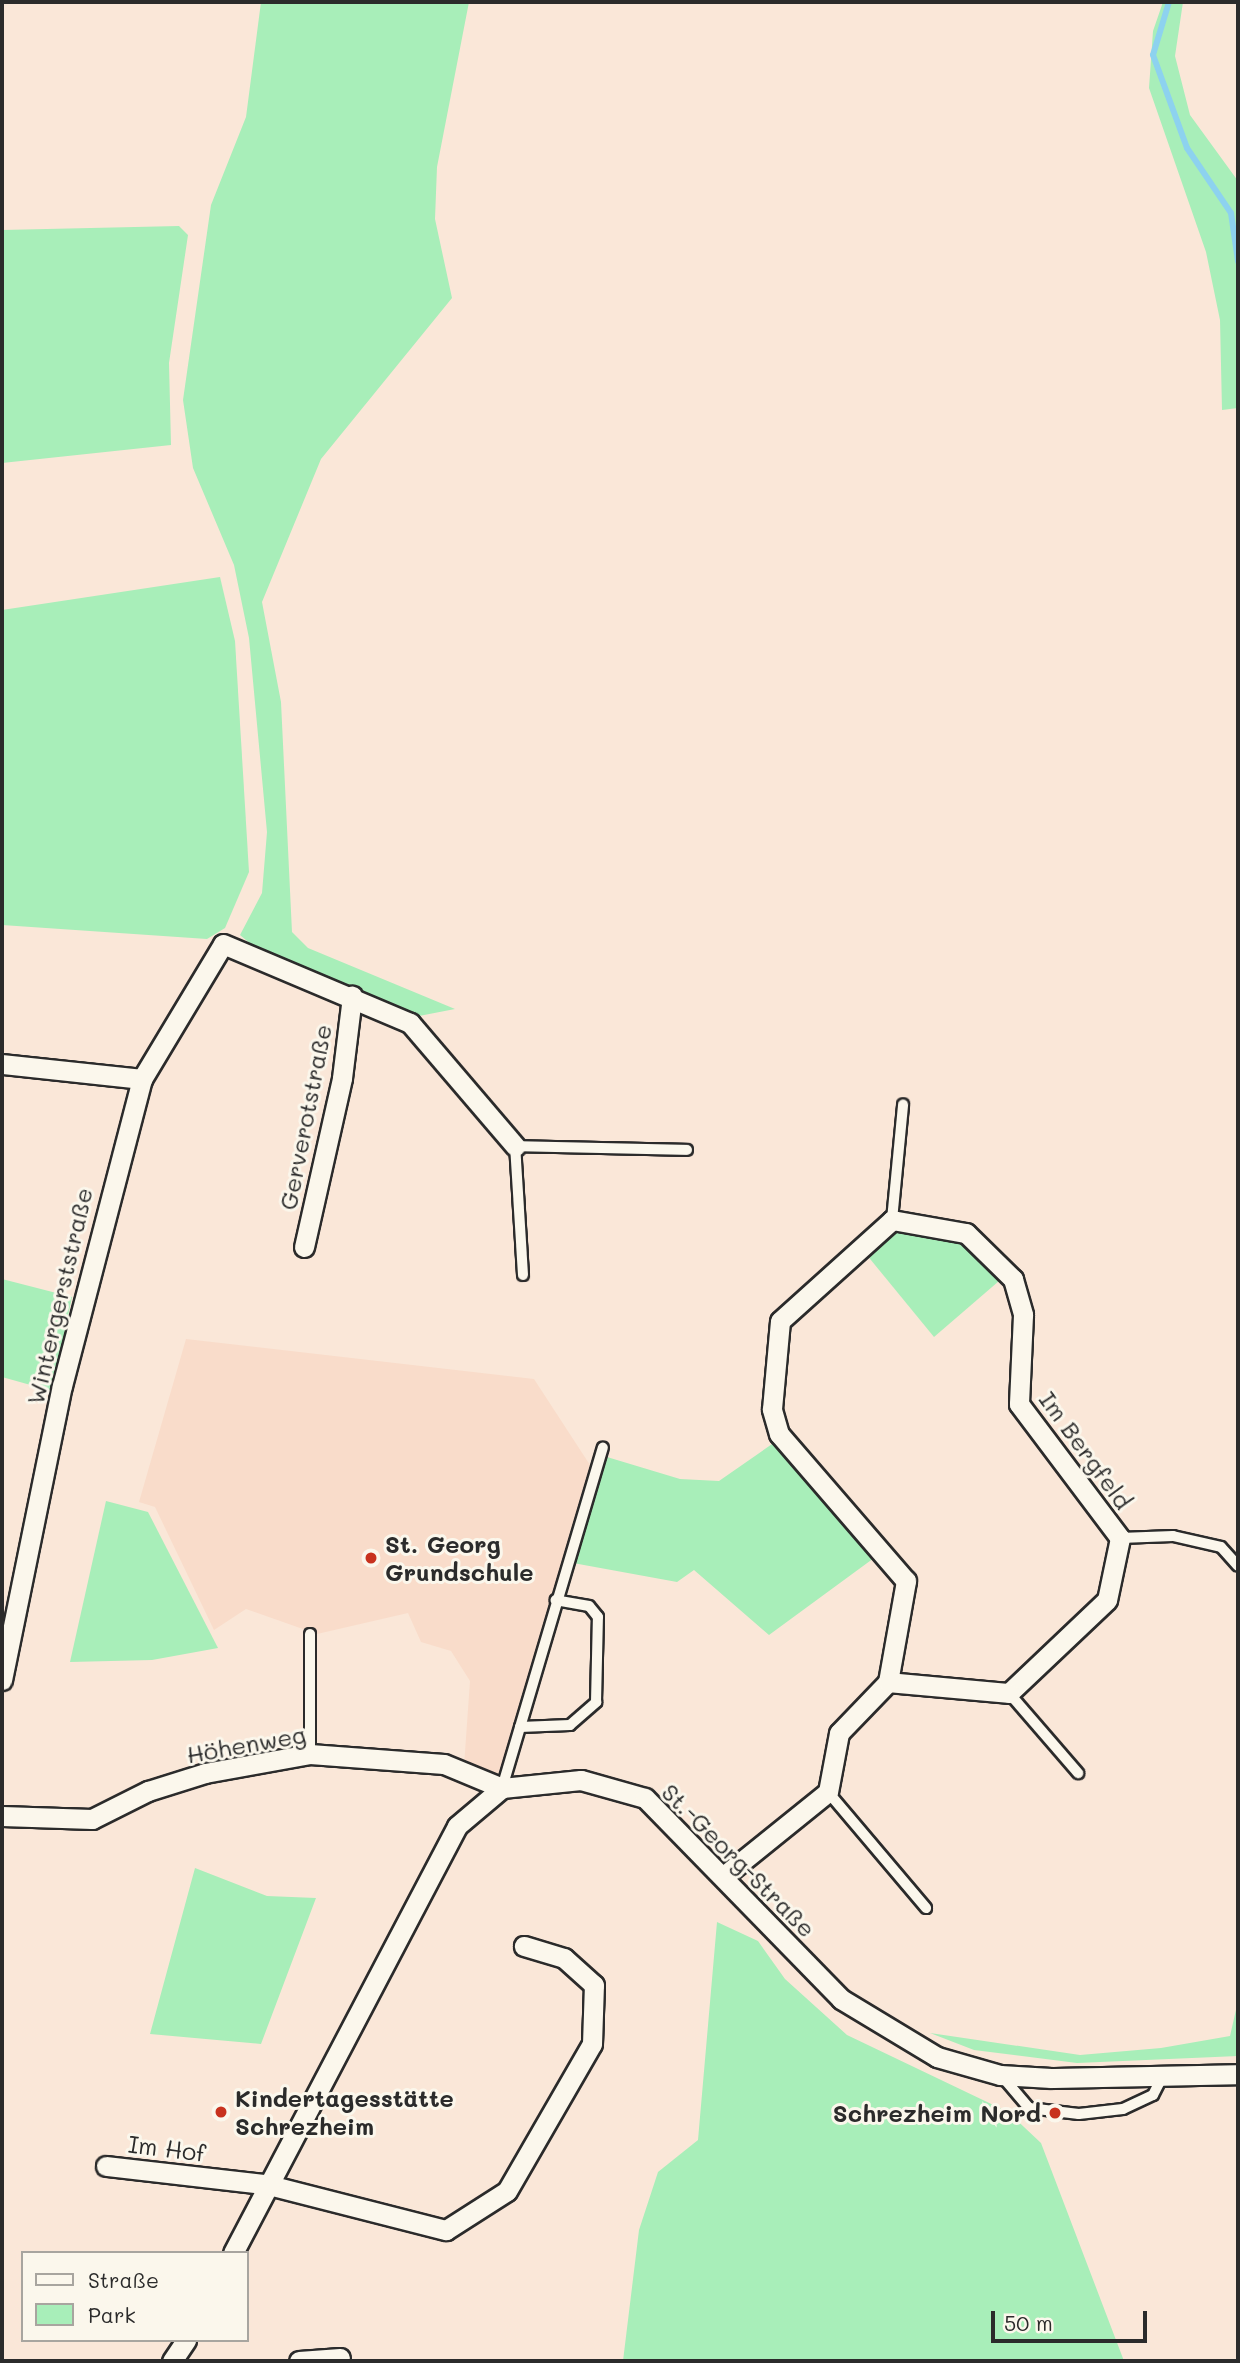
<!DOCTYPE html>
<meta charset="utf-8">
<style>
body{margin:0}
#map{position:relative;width:1240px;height:2363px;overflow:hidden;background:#fae7d8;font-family:Mali,sans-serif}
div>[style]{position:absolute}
.built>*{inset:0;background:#f9dcca}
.green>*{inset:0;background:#a8eeb9}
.stream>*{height:6px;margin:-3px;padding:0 3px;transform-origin:3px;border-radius:3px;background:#8dd2ef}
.roads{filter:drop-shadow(2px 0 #2b2b2b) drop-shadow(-2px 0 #2b2b2b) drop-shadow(0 2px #2b2b2b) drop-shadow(0 -2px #2b2b2b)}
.lane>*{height:10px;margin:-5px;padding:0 5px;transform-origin:5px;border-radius:5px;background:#fbf7ec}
.street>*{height:19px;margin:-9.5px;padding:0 9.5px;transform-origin:9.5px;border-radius:9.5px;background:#fbf7ec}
.dots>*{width:19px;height:19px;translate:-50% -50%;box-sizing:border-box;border:4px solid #fbf7ec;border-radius:50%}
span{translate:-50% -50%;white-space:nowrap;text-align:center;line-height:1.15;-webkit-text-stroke:6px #fbf7ec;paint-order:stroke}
.street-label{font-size:24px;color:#2b2b2b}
.poi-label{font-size:24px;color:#2b2b2b;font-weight:700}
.left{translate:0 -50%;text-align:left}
.right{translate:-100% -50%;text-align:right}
.frame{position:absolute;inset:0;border:4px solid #2b2b2b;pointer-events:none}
.legend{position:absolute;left:21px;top:2251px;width:228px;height:91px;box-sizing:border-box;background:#fbf7ec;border:2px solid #a8a59f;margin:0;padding:9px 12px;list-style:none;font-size:21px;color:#2b2b2b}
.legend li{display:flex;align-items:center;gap:14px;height:35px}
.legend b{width:35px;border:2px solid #a8a59f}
.scale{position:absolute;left:991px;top:2311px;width:156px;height:32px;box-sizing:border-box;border:4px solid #2b2b2b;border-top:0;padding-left:9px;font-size:21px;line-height:24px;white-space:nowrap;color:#2b2b2b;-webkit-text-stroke:5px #fbf7ec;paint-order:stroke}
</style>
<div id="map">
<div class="built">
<i style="clip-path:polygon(186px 1339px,534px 1379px,590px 1465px,499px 1780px,464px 1766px,470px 1681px,451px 1651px,421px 1642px,408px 1613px,317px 1634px,246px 1609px,214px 1630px,155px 1507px,139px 1502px)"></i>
</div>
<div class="green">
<i style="clip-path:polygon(261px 2px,469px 2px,437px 167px,435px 219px,452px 298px,321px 459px,262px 602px,281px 702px,292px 932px,308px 948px,455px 1009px,419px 1016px,260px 952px,240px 935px,262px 893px,267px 832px,249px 638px,234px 565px,193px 468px,183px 400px,211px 205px,246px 117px)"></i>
<i style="clip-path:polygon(1163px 2px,1183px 2px,1175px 56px,1190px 115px,1238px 181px,1238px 408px,1222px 410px,1220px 320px,1206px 252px,1149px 88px,1153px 31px)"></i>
<i style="clip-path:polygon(179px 226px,188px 235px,169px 363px,171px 445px,2px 463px,2px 230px)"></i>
<i style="clip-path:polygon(220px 577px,235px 641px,249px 872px,225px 928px,207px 939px,2px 925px,2px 610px)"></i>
<i style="clip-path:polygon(893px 1229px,963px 1240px,999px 1281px,934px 1337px,866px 1254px)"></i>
<i style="clip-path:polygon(2px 1279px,72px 1297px,52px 1391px,2px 1377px)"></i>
<i style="clip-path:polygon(775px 1442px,874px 1558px,769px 1635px,694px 1570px,677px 1582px,573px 1563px,607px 1457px,680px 1479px,719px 1481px)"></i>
<i style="clip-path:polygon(106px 1501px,148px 1512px,218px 1648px,152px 1660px,70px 1662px)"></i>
<i style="clip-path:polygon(195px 1868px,267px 1896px,316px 1898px,261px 2044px,150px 2034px)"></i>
<i style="clip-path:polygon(717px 1922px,758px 1941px,785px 1979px,847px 2035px,1008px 2112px,1041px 2143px,1124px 2361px,623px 2361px,639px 2230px,658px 2172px,698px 2140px)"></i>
<i style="clip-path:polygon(1238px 2001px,1238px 2056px,1077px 2063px,974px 2050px,930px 2033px,1080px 2055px,1161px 2048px,1230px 2036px)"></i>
</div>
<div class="stream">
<i style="left:1169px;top:2px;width:55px;rotate:106.8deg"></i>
<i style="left:1153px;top:55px;width:99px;rotate:69.9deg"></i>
<i style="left:1187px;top:148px;width:78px;rotate:55.9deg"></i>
<i style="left:1231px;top:213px;width:49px;rotate:81.7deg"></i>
</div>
<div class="roads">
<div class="lane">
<i style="left:892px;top:1220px;width:116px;rotate:-84.5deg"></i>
<i style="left:523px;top:1275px;width:129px;rotate:-93.5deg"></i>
<i style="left:515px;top:1146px;width:172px;rotate:1.3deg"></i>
<i style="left:1120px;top:1538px;width:53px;rotate:-2.2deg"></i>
<i style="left:1173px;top:1536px;width:49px;rotate:12.9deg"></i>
<i style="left:1221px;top:1547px;width:25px;rotate:48deg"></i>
<i style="left:310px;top:1634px;width:120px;rotate:90deg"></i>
<i style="left:1009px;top:1693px;width:106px;rotate:49.2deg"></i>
<i style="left:520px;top:1727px;width:50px;rotate:-2.3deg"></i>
<i style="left:570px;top:1725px;width:35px;rotate:-41deg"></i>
<i style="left:596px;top:1702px;width:85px;rotate:-88.7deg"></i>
<i style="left:598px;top:1617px;width:14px;rotate:-129deg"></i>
<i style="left:589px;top:1606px;width:34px;rotate:-170deg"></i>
<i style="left:502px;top:1788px;width:355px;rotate:-73.5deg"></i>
<i style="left:828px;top:1792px;width:152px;rotate:49.8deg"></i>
<i style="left:1001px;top:2075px;width:43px;rotate:49.7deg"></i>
<i style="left:1029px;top:2108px;width:50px;rotate:6.8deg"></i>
<i style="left:1079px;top:2114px;width:44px;rotate:-6.5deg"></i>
<i style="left:1123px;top:2109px;width:33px;rotate:-25deg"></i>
<i style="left:1153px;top:2095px;width:18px;rotate:-63deg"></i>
</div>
<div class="street">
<i style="left:2px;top:1064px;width:141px;rotate:6.1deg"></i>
<i style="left:304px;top:1247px;width:173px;rotate:-77.3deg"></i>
<i style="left:342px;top:1078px;width:83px;rotate:-83deg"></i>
<i style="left:2px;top:1680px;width:300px;rotate:-78.5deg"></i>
<i style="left:62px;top:1386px;width:317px;rotate:-75.4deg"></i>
<i style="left:142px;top:1079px;width:157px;rotate:-59deg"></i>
<i style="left:223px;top:944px;width:203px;rotate:22.9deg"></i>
<i style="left:410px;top:1023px;width:162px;rotate:49.5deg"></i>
<i style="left:2px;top:1816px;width:90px;rotate:1.9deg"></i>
<i style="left:92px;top:1819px;width:63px;rotate:-26.6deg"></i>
<i style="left:148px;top:1791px;width:60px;rotate:-17.5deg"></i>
<i style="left:205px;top:1773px;width:107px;rotate:-10.3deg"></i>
<i style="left:310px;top:1754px;width:134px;rotate:4.3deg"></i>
<i style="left:444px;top:1764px;width:63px;rotate:22.5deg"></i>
<i style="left:725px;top:1875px;width:132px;rotate:-38.9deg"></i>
<i style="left:828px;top:1792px;width:60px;rotate:-79.4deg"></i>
<i style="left:839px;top:1733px;width:71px;rotate:-46.1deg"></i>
<i style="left:888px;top:1682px;width:103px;rotate:-79.9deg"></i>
<i style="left:906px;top:1581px;width:194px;rotate:-130.8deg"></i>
<i style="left:779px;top:1434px;width:26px;rotate:-106deg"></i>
<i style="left:772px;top:1409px;width:88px;rotate:-84.8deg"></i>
<i style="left:780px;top:1321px;width:151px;rotate:-42deg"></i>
<i style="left:892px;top:1220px;width:75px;rotate:10deg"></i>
<i style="left:966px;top:1233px;width:66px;rotate:44.4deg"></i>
<i style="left:1013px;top:1279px;width:37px;rotate:74deg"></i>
<i style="left:1023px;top:1315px;width:89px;rotate:92.6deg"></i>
<i style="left:1019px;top:1404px;width:168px;rotate:53deg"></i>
<i style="left:1120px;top:1538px;width:63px;rotate:101.8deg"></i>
<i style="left:1107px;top:1600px;width:135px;rotate:136.5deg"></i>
<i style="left:1009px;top:1693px;width:121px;rotate:-174.8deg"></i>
<i style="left:106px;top:2166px;width:160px;rotate:6.5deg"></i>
<i style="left:265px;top:2184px;width:187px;rotate:14.3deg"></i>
<i style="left:446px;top:2230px;width:72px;rotate:-32.6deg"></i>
<i style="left:507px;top:2191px;width:170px;rotate:-60deg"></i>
<i style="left:592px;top:2044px;width:59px;rotate:-88.1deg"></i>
<i style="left:594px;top:1985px;width:40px;rotate:-138deg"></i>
<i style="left:564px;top:1958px;width:42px;rotate:-163.3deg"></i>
<i style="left:233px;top:2253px;width:482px;rotate:-62.3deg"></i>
<i style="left:457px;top:1826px;width:59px;rotate:-40.2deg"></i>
<i style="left:502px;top:1788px;width:79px;rotate:-5.8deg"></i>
<i style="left:581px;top:1780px;width:66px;rotate:15.7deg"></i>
<i style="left:645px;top:1798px;width:281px;rotate:45.7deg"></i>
<i style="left:841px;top:1999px;width:112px;rotate:31.1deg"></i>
<i style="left:937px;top:2057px;width:66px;rotate:15.9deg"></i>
<i style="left:1000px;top:2075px;width:51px;rotate:3.4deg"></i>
<i style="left:1051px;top:2078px;width:187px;rotate:-1.2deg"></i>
<i style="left:172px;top:2361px;width:25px;rotate:-56deg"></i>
<i style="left:299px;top:2361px;width:41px;rotate:-4.2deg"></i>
</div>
</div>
<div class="dots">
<i style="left:371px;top:1558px;background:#c8321e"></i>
<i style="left:221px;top:2112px;background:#c8321e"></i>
<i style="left:1055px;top:2113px;background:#c8321e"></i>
</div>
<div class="street-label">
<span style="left:305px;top:1117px;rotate:-79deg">Gerverotstraße</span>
<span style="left:59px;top:1296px;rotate:-77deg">Wintergerststraße</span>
<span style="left:1086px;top:1450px;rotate:54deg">Im Bergfeld</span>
<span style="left:246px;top:1744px;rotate:-10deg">Höhenweg</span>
<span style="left:739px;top:1860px;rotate:45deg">St.-Georg-Straße</span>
<span style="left:167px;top:2148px;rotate:7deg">Im Hof</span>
</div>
<div class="poi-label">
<span class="left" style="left:385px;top:1558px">St. Georg<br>Grundschule</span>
<span class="left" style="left:235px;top:2112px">Kindertagesstätte<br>Schrezheim</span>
<span class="right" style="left:1041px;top:2113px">Schrezheim Nord</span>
</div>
<div class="frame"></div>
<ul class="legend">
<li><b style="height:9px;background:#fbf7ec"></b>Straße</li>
<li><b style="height:19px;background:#a8eeb9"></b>Park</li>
</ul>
<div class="scale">50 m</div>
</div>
